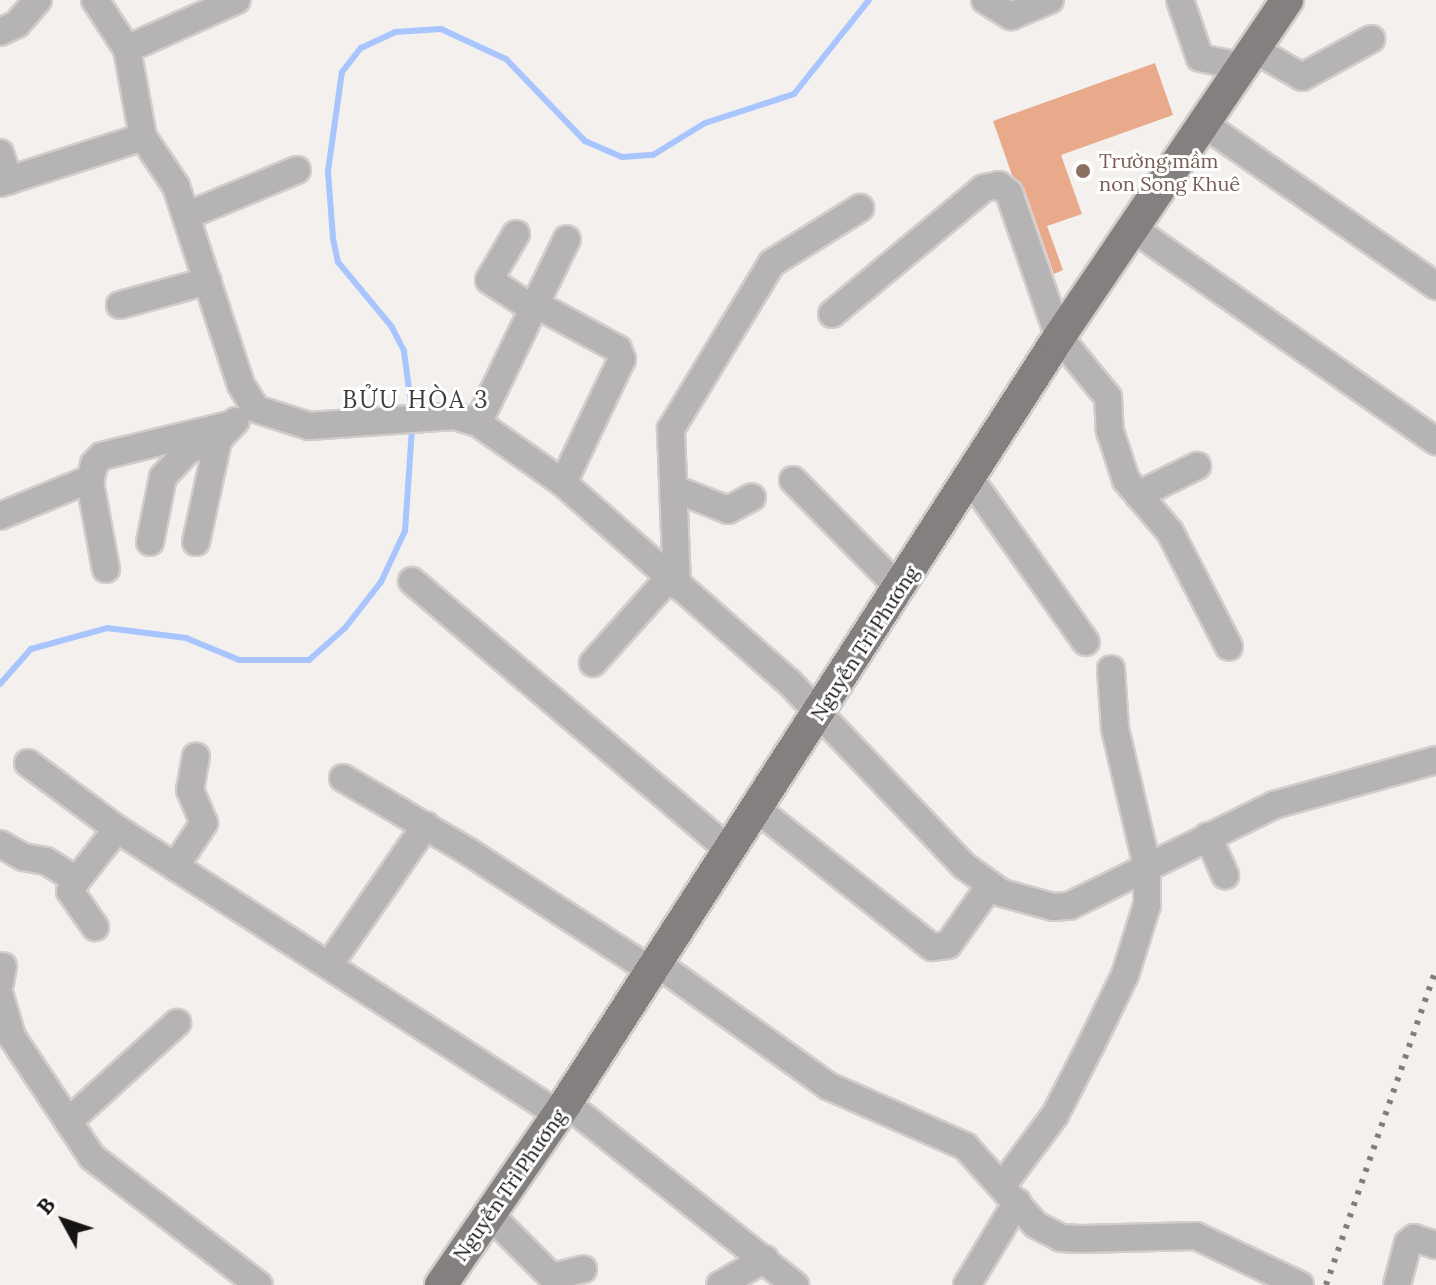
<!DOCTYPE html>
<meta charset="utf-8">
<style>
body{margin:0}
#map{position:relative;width:1436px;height:1285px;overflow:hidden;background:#f4f0ee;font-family:Lora,serif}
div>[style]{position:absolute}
.stream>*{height:6px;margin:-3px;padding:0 3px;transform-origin:3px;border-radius:3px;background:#a8c5fe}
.building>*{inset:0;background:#e9a98b}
.roads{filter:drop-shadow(2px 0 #d0cdcb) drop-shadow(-2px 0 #d0cdcb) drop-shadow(0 2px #d0cdcb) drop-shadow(0 -2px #d0cdcb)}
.minor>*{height:26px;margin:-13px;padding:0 13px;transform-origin:13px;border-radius:13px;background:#b5b3b3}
.major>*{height:32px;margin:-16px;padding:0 16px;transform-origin:16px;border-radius:16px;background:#83807f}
.rail>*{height:6px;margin-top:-3px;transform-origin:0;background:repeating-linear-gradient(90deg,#7f7c7b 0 4px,transparent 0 12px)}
.dots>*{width:22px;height:22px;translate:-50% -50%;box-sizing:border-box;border:4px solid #fff;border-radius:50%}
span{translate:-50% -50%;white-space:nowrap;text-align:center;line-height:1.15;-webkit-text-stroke:6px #fff;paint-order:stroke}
.education-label{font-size:20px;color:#785e54}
.left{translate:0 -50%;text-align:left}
.street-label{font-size:20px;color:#151313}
.quarter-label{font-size:24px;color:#3e3b39;letter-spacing:2px}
.north{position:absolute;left:24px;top:1181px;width:80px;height:80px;-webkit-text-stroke:6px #fff;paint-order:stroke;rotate:310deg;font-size:22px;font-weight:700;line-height:32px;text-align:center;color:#151313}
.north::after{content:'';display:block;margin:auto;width:28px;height:36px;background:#151313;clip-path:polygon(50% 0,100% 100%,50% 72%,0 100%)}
</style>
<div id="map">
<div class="stream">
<i style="left:412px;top:412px;width:62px;rotate:-97.5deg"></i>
<i style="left:404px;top:351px;width:27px;rotate:-117deg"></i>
<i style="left:392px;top:327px;width:85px;rotate:-129.7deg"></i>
<i style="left:338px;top:262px;width:25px;rotate:-102deg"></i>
<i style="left:333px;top:238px;width:67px;rotate:-94.3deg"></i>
<i style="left:328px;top:171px;width:100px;rotate:-82deg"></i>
<i style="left:342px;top:72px;width:31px;rotate:-52deg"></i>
<i style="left:361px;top:48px;width:38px;rotate:-25deg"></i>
<i style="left:395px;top:32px;width:46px;rotate:-3.7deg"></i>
<i style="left:441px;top:29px;width:72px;rotate:24.8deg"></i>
<i style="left:506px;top:59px;width:114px;rotate:46.1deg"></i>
<i style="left:585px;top:141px;width:40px;rotate:23.4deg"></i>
<i style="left:622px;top:157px;width:31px;rotate:-4deg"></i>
<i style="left:653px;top:155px;width:61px;rotate:-31.6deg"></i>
<i style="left:705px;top:123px;width:94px;rotate:-18deg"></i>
<i style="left:794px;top:94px;width:120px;rotate:-51.4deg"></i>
<i style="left:0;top:684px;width:47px;rotate:-48.5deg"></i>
<i style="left:31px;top:649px;width:79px;rotate:-15.4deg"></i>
<i style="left:107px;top:628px;width:80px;rotate:7.2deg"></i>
<i style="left:186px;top:638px;width:57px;rotate:22.5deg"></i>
<i style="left:239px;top:660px;width:70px"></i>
<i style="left:309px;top:660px;width:48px;rotate:-41.6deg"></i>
<i style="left:345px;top:628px;width:58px;rotate:-52deg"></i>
<i style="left:381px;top:582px;width:56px;rotate:-64.8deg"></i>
<i style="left:405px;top:531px;width:104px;rotate:-86.1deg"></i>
</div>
<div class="building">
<i style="clip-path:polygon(1155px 63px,1173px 115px,1061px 155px,1082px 214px,1047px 226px,1063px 270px,1054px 274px,1024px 188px,1012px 175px,993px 121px)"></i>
</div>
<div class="roads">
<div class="minor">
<i style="left:95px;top:0;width:59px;rotate:56.9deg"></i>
<i style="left:127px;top:49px;width:89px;rotate:79.7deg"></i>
<i style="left:143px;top:137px;width:59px;rotate:56deg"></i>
<i style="left:176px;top:186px;width:209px;rotate:71.9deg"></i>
<i style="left:241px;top:385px;width:28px;rotate:58deg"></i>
<i style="left:256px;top:409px;width:56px;rotate:17.8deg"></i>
<i style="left:309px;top:426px;width:146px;rotate:-3.9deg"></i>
<i style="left:455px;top:416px;width:24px;rotate:17deg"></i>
<i style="left:478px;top:423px;width:104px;rotate:35.2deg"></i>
<i style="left:563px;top:483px;width:301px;rotate:41.4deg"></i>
<i style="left:789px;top:682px;width:253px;rotate:46.4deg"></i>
<i style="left:963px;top:865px;width:48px;rotate:35.7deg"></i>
<i style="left:1002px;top:893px;width:53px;rotate:15.4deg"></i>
<i style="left:1053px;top:907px;width:16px;rotate:-4deg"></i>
<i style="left:1069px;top:906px;width:229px;rotate:-26.2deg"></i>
<i style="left:1274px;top:805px;width:168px;rotate:-15.5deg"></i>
<i style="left:985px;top:0;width:31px;rotate:32deg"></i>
<i style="left:1011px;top:16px;width:42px;rotate:-22.3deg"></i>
<i style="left:1180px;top:0;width:61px;rotate:71deg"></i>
<i style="left:1200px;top:58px;width:41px;rotate:11.3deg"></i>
<i style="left:0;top:32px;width:19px;rotate:-25deg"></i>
<i style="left:17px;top:24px;width:32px;rotate:-49deg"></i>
<i style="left:1252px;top:48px;width:58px;rotate:30.1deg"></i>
<i style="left:1302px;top:77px;width:79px;rotate:-28.8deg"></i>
<i style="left:127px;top:49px;width:120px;rotate:-24deg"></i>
<i style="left:1201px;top:122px;width:287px;rotate:34.9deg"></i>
<i style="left:0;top:153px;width:29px;rotate:72deg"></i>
<i style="left:0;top:183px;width:150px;rotate:-17.8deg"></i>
<i style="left:186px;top:216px;width:120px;rotate:-22.5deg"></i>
<i style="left:1131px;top:227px;width:373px;rotate:35.1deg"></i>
<i style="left:516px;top:234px;width:53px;rotate:120.4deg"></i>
<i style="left:489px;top:280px;width:55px;rotate:33.1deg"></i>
<i style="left:120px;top:305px;width:91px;rotate:-15.3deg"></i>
<i style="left:537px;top:305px;width:92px;rotate:28.5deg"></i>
<i style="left:618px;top:349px;width:11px;rotate:68deg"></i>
<i style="left:622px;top:359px;width:137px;rotate:115.4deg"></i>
<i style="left:832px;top:314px;width:197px;rotate:-39.7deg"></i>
<i style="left:984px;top:188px;width:15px;rotate:-11deg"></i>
<i style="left:999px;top:185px;width:13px;rotate:39deg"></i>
<i style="left:1009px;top:193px;width:152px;rotate:70.9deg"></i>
<i style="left:1059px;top:337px;width:77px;rotate:50.8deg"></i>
<i style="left:1108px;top:397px;width:34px;rotate:87deg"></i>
<i style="left:1110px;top:431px;width:52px;rotate:71.9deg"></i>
<i style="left:1126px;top:480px;width:68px;rotate:49.8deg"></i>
<i style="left:1170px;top:532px;width:129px;rotate:62.8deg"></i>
<i style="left:478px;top:423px;width:204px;rotate:-64.2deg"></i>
<i style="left:969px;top:477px;width:202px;rotate:54.7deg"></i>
<i style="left:793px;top:480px;width:151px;rotate:45.5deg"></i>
<i style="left:675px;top:489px;width:57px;rotate:21.6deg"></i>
<i style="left:728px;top:510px;width:27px;rotate:-28deg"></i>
<i style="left:1138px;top:495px;width:66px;rotate:-26.2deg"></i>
<i style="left:0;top:516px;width:97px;rotate:-22.3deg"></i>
<i style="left:150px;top:542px;width:66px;rotate:-78.7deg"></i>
<i style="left:163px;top:477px;width:37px;rotate:-47deg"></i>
<i style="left:188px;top:450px;width:21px;rotate:-17deg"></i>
<i style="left:196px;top:542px;width:104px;rotate:-77.8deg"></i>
<i style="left:218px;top:440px;width:26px;rotate:-47deg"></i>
<i style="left:106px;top:569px;width:87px;rotate:-100.5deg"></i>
<i style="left:90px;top:483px;width:19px;rotate:-78deg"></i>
<i style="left:94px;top:464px;width:11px;rotate:-45deg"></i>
<i style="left:102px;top:456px;width:131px;rotate:-13.7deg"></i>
<i style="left:412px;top:581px;width:416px;rotate:40.3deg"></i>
<i style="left:677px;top:586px;width:157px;rotate:-92.2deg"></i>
<i style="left:671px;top:429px;width:194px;rotate:-58.7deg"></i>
<i style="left:772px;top:263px;width:104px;rotate:-32deg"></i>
<i style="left:593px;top:663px;width:113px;rotate:-48.2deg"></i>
<i style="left:28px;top:763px;width:111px;rotate:36.6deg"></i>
<i style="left:117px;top:829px;width:521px;rotate:32.87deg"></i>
<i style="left:343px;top:778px;width:146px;rotate:30.4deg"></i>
<i style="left:469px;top:852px;width:216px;rotate:33.1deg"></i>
<i style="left:757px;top:809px;width:223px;rotate:38.3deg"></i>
<i style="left:932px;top:947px;width:16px;rotate:-7deg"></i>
<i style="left:948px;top:945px;width:72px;rotate:-54.6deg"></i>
<i style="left:1208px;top:836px;width:43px;rotate:66.4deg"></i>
<i style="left:0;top:844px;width:26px;rotate:29deg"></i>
<i style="left:23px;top:857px;width:23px;rotate:10deg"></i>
<i style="left:46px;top:861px;width:36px;rotate:32deg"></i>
<i style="left:77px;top:880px;width:65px;rotate:-51.9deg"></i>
<i style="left:175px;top:867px;width:53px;rotate:-56.6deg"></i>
<i style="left:204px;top:823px;width:36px;rotate:-113deg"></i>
<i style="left:190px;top:790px;width:34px;rotate:-80deg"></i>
<i style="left:77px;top:880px;width:13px;rotate:122deg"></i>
<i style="left:70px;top:891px;width:44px;rotate:55.2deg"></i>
<i style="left:655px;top:962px;width:213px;rotate:35.6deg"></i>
<i style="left:828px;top:1086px;width:150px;rotate:23.7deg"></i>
<i style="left:965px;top:1146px;width:106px;rotate:48.1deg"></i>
<i style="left:1036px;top:1225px;width:28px;rotate:27deg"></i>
<i style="left:1061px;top:1238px;width:20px;rotate:3deg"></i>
<i style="left:1081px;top:1239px;width:115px;rotate:-1.5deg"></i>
<i style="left:1196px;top:1236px;width:115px;rotate:25.2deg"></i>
<i style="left:329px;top:965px;width:170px;rotate:-55.3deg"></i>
<i style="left:0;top:983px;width:17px;rotate:-80deg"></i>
<i style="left:0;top:996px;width:43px;rotate:73.7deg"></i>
<i style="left:12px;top:1037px;width:144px;rotate:56.3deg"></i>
<i style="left:92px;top:1157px;width:210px;rotate:37.5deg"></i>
<i style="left:566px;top:1103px;width:293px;rotate:38.5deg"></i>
<i style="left:69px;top:1121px;width:146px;rotate:-42.2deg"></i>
<i style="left:1002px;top:1186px;width:89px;rotate:-53.3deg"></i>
<i style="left:1055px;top:1115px;width:76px;rotate:-62.8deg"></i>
<i style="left:1090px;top:1047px;width:80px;rotate:-64.1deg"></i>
<i style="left:1125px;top:975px;width:73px;rotate:-72.6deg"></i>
<i style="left:1147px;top:905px;width:39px;rotate:-90deg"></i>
<i style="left:1147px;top:866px;width:142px;rotate:-103.1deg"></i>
<i style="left:1115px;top:728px;width:59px;rotate:-93.9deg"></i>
<i style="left:488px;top:1213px;width:91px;rotate:45deg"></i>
<i style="left:552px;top:1277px;width:32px;rotate:-14deg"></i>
<i style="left:720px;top:1285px;width:52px;rotate:-30deg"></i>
<i style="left:967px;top:1285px;width:97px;rotate:-58.9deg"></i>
<i style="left:1397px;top:1285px;width:43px;rotate:-75.3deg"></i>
<i style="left:1408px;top:1243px;width:8px;rotate:-40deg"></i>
<i style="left:1414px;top:1238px;width:23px;rotate:18deg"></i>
</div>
<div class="major">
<i style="left:441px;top:1285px;width:221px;rotate:-55.5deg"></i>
<i style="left:566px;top:1103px;width:911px;rotate:-57.23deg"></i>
<i style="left:1059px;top:337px;width:407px;rotate:-55.9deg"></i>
</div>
</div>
<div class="rail">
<i style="left:1326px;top:1285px;width:335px;rotate:-70.8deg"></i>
</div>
<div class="dots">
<i style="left:1083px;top:171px;background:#8d6e63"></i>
</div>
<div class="education-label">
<span class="left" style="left:1099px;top:172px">Trường mầm<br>non Song Khuê</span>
</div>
<div class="street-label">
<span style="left:864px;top:643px;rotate:-57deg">Nguyễn Tri Phương</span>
<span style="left:509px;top:1185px;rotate:-55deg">Nguyễn Tri Phương</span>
</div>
<div class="quarter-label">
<span style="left:416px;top:400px">BỬU HÒA 3</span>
</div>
<div class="north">B</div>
</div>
